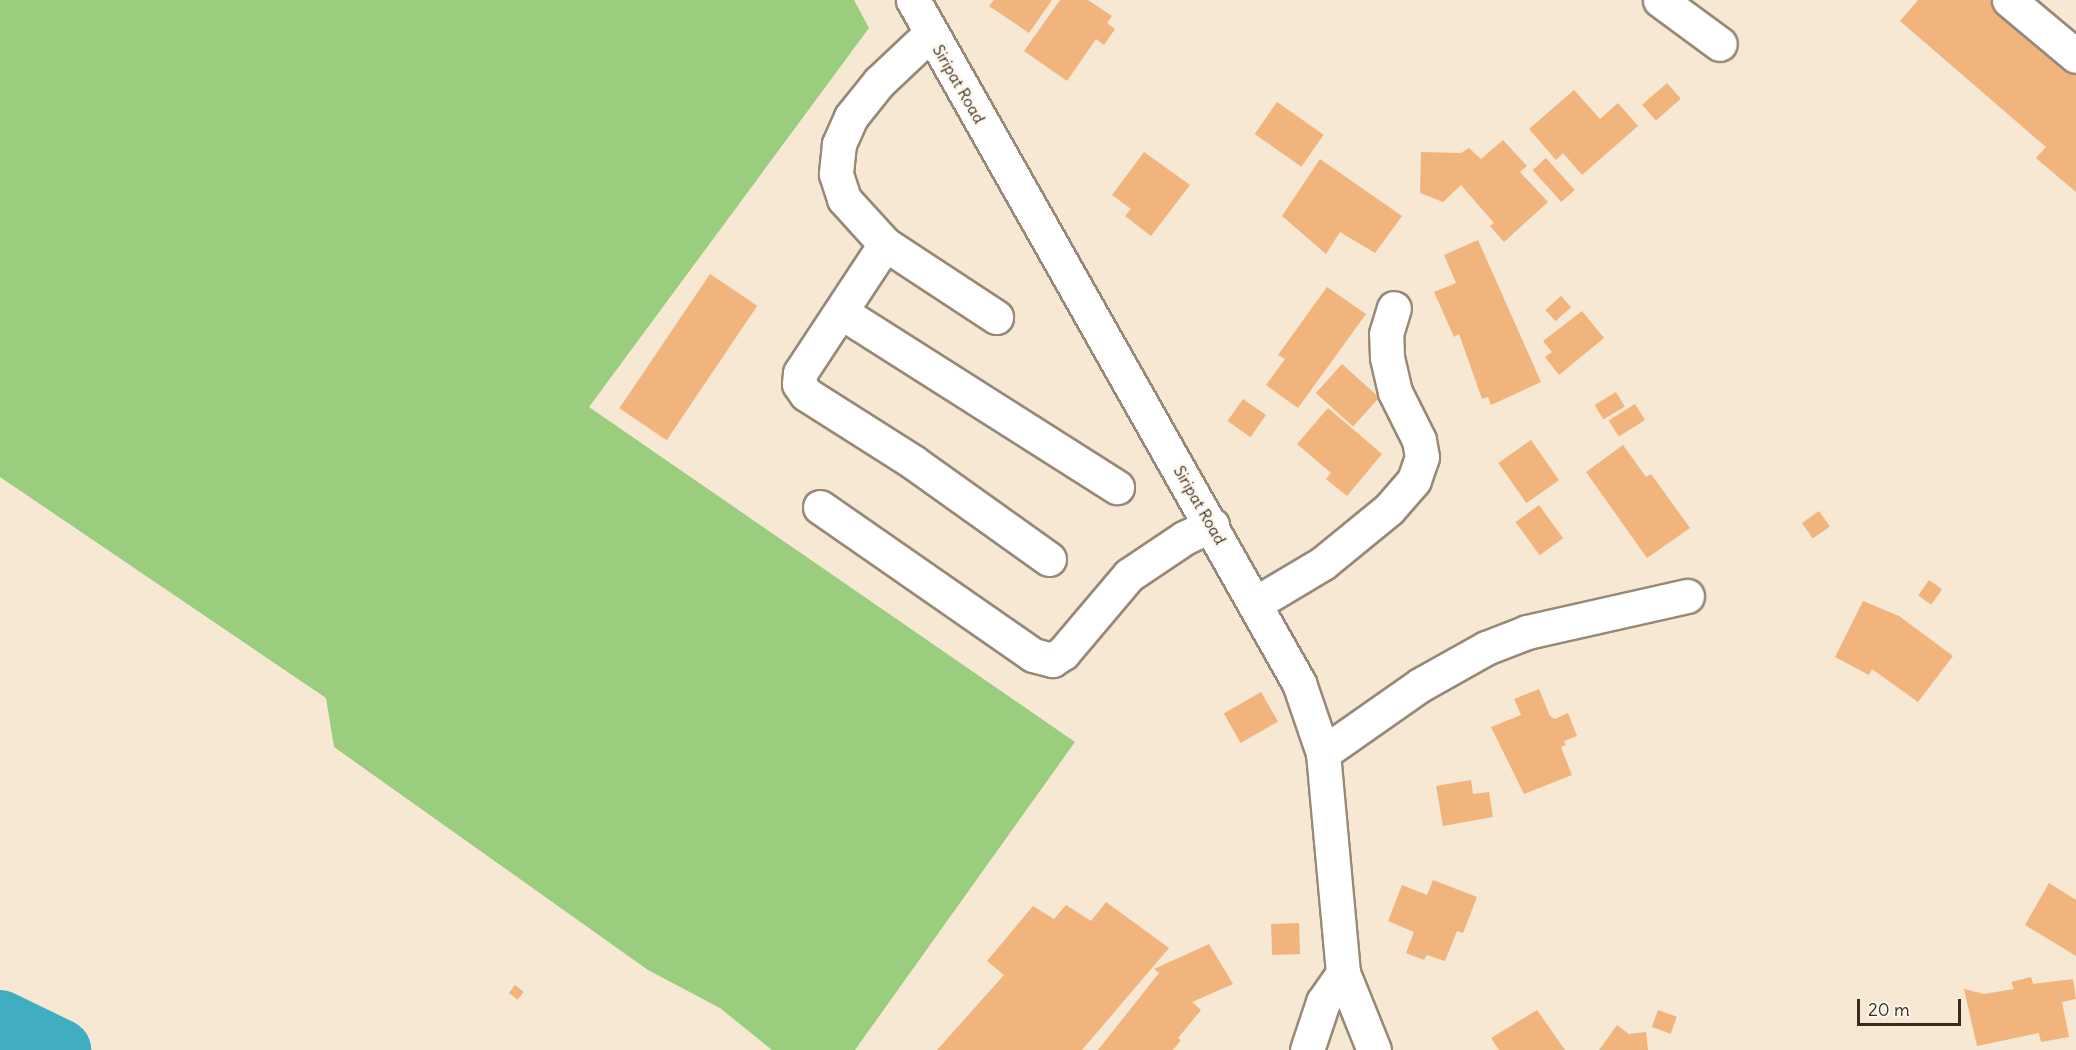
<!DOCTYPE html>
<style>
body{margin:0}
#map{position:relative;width:2076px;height:1050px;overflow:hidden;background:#f6e8d2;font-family:Delius,sans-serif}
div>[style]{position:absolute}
.green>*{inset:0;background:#9acd7e}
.river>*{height:62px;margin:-31px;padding:0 31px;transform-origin:31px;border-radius:31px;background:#41adc0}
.building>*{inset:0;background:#f1b47c;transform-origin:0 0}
.roads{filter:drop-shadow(2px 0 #988978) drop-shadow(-2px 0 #988978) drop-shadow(0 2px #988978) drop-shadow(0 -2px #988978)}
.minor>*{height:33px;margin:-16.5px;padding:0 16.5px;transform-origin:16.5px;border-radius:16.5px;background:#fff}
span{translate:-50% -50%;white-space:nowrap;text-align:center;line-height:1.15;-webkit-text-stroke:5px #fbf7ec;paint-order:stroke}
.street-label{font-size:16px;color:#3b2a1e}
.scale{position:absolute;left:1857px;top:999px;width:104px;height:27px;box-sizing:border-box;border:3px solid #3b2a1e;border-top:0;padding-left:8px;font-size:18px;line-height:21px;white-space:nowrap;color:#3b2a1e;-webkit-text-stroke:4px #fbf7ec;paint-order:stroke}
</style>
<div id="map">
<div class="green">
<i style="clip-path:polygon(0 0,854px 0,869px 28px,589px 407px,1075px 742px,855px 1050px,772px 1050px,720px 1008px,648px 970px,334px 747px,326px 698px,0 477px)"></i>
</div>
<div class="river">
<i style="left:0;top:1021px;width:67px;rotate:25.8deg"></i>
</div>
<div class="building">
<i style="clip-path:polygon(994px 0,1052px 0,1029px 33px,989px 6px)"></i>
<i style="clip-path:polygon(1060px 0,1088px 0,1112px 16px,1107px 23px,1115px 29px,1104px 45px,1096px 39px,1067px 81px,1024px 51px)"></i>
<i style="clip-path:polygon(1918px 0,1990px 0,2076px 75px,2076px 192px,2036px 158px,2046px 147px,1900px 21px)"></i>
<i style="left:1667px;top:83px;width:21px;height:33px;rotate:49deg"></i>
<i style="clip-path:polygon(1574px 90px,1600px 119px,1618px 103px,1638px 126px,1582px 175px,1563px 153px,1556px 160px,1529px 129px)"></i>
<i style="left:1277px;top:102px;width:57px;height:39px;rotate:35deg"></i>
<i style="clip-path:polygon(1503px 140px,1527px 166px,1520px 172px,1548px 202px,1504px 242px,1490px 226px,1494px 223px,1461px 185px,1443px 202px,1420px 193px,1421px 152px,1461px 153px,1469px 148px,1481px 159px)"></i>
<i style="clip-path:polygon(1144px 152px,1190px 185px,1151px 236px,1125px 216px,1131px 209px,1112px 195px)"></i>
<i style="left:1546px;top:158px;width:43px;height:18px;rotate:48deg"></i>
<i style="clip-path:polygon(1320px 159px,1402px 216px,1375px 253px,1340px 232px,1326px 254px,1282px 216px)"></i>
<i style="clip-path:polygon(1478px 240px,1541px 382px,1491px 405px,1488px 397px,1482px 399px,1459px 334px,1454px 337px,1434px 292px,1456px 283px,1444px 255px)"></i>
<i style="left:710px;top:274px;width:57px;height:162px;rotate:34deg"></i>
<i style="clip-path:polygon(1327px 287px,1366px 314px,1298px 408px,1266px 385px,1285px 359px,1278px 355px)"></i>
<i style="left:1561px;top:296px;width:15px;height:21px;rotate:48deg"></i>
<i style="clip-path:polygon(1582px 311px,1604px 338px,1559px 375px,1545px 357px,1552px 352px,1543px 341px)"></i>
<i style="left:1342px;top:364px;width:50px;height:39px;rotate:42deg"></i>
<i style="left:1616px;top:392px;width:17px;height:25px;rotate:59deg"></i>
<i style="left:1243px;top:399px;width:28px;height:27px;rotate:35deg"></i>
<i style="left:1635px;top:404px;width:19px;height:31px;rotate:58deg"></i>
<i style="clip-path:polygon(1328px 408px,1382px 454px,1347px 496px,1326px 479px,1331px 473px,1297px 444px)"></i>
<i style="left:1531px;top:440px;width:49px;height:40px;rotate:55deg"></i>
<i style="clip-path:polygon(1623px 445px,1646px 477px,1651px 474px,1690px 528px,1647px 558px,1586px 472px)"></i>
<i style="left:1539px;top:505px;width:41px;height:29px;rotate:54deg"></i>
<i style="left:1819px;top:511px;width:19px;height:21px;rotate:55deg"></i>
<i style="left:1929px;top:580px;width:16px;height:19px;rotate:35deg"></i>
<i style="clip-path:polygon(1863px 601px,1899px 616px,1953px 656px,1918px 702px,1872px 669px,1869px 675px,1835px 657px)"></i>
<i style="clip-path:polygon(1539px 689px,1550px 716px,1555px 719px,1568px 713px,1577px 736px,1564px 741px,1566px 745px,1561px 747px,1572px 775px,1524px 794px,1491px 727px,1521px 715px,1514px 699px)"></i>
<i style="left:1261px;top:692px;width:34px;height:43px;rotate:60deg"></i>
<i style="clip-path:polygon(1471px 780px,1473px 794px,1489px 792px,1493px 817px,1443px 826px,1436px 786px)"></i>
<i style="clip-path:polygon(1433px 880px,1477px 897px,1463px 933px,1457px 931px,1445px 961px,1427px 955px,1424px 960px,1406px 953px,1414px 932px,1388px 921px,1402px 885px,1427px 895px)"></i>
<i style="clip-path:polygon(2049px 883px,2076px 900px,2076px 956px,2025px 925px)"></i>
<i style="clip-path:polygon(1106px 902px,1169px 948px,1082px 1050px,937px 1050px,1004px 975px,987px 961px,1033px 906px,1054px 919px,1066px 905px,1091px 921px)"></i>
<i style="left:1299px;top:923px;width:31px;height:28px;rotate:88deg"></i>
<i style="clip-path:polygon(1209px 944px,1233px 984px,1192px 1002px,1201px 1010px,1178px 1038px,1181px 1040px,1173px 1050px,1098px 1050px,1159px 973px,1154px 969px)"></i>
<i style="clip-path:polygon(2031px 977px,2033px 984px,2073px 979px,2076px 999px,2062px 1002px,2069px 1037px,2041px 1042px,2039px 1033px,1977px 1046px,1964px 989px,1984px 994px,2014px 989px,2011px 982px)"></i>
<i style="left:515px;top:985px;width:11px;height:10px;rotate:38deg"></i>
<i style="clip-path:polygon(1537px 1010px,1565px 1050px,1499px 1050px,1491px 1038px)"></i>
<i style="left:1658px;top:1010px;width:20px;height:18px;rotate:20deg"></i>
<i style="clip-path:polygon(1617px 1025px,1629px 1034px,1646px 1032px,1648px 1050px,1599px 1050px)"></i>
</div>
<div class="roads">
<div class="minor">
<i style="left:913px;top:0;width:785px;rotate:60.53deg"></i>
<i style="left:1299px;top:683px;width:74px;rotate:71.1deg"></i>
<i style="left:1323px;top:753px;width:221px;rotate:84.8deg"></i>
<i style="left:1343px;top:973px;width:83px;rotate:68.1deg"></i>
<i style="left:1660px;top:0;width:74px;rotate:36.3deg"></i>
<i style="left:2009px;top:0;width:87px;rotate:39.9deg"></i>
<i style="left:930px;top:34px;width:70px;rotate:136.7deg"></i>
<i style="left:879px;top:82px;width:45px;rotate:128.7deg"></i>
<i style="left:851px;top:117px;width:30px;rotate:114deg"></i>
<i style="left:839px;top:144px;width:30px;rotate:96deg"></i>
<i style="left:836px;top:174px;width:26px;rotate:72deg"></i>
<i style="left:844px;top:199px;width:61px;rotate:47.7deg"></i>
<i style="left:885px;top:244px;width:133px;rotate:33.3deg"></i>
<i style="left:885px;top:244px;width:154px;rotate:123.4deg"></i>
<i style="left:800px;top:373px;width:11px;rotate:95deg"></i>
<i style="left:799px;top:384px;width:12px;rotate:55deg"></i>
<i style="left:806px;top:394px;width:127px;rotate:32.4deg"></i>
<i style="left:913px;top:462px;width:167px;rotate:35.5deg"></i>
<i style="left:841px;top:312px;width:327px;rotate:32.4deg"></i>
<i style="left:820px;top:507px;width:259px;rotate:34.8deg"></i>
<i style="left:1033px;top:655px;width:20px;rotate:15deg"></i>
<i style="left:1052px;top:660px;width:13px;rotate:-32deg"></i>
<i style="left:1063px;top:653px;width:102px;rotate:-49.8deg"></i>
<i style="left:1129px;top:575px;width:66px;rotate:-33.9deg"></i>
<i style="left:1184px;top:538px;width:31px;rotate:-25deg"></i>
<i style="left:1256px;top:603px;width:78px;rotate:-30.8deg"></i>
<i style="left:1323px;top:563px;width:85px;rotate:-39.3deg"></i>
<i style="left:1389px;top:509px;width:38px;rotate:-49deg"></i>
<i style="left:1414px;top:480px;width:24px;rotate:-71deg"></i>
<i style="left:1422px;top:457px;width:17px;rotate:-100deg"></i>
<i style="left:1419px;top:440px;width:54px;rotate:-116.6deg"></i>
<i style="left:1395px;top:392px;width:36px;rotate:-103deg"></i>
<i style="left:1387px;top:357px;width:23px;rotate:-92deg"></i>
<i style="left:1386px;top:334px;width:27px;rotate:-73deg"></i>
<i style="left:1323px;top:753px;width:118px;rotate:-35deg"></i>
<i style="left:1420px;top:685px;width:76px;rotate:-29.3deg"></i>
<i style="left:1486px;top:648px;width:44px;rotate:-21.3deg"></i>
<i style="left:1527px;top:632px;width:164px;rotate:-12.7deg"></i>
<i style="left:1307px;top:1050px;width:51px;rotate:-71.6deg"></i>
<i style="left:1323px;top:1002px;width:35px;rotate:-55deg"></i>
</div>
</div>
<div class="street-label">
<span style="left:959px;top:84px;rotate:60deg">Siripat Road</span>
<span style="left:1200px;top:505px;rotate:60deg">Siripat Road</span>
</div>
<div class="scale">20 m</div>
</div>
